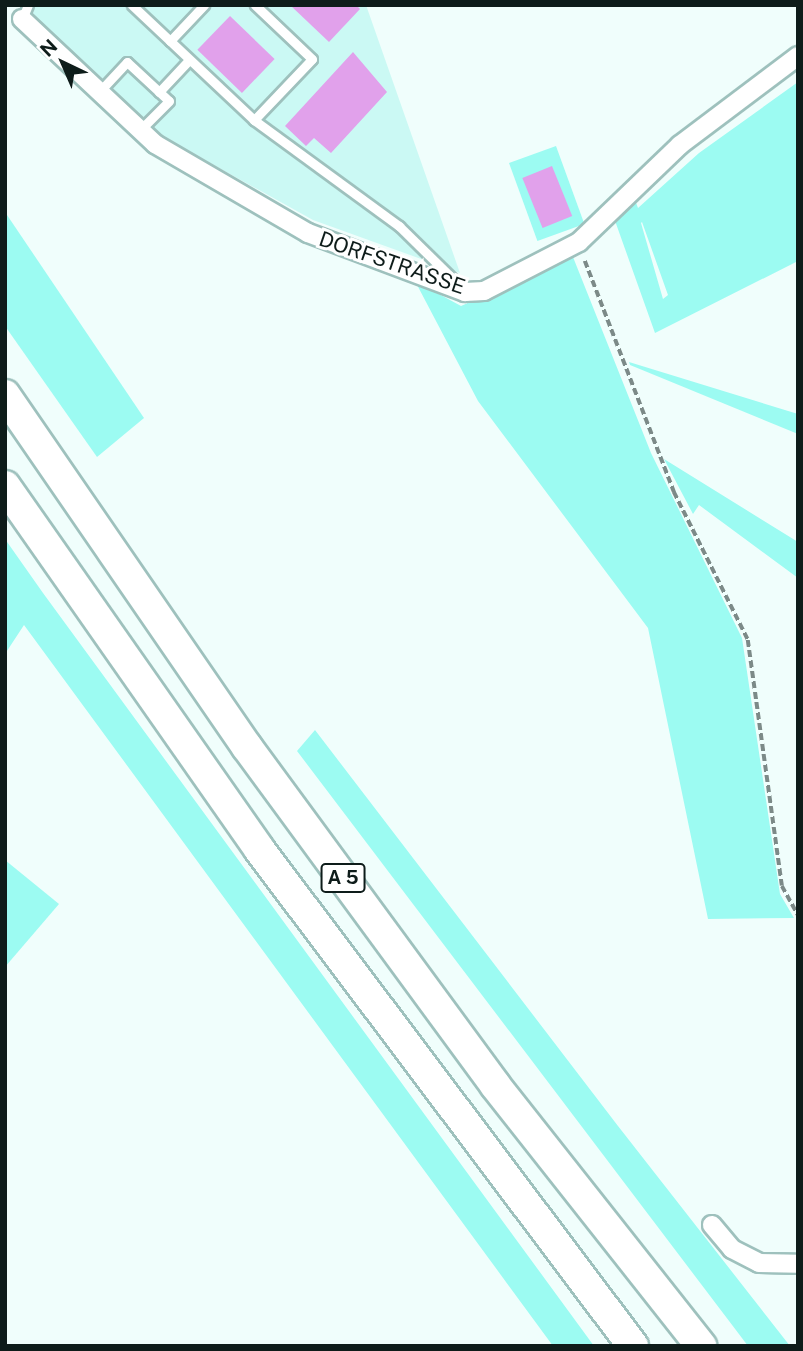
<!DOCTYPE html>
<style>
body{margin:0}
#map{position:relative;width:803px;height:1351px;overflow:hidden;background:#f0fefc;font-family:"Public Sans",sans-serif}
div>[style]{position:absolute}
.built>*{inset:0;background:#cbf9f4}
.green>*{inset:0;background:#9cfbf2;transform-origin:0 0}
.building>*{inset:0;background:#e1a1eb;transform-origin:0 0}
.path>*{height:3.5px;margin-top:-1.75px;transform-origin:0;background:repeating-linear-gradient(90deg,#7c8a88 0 7px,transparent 0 10.5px)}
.roads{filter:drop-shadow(2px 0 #9ec1bd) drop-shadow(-2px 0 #9ec1bd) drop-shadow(0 2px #9ec1bd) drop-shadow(0 -2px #9ec1bd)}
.service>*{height:9px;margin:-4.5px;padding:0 4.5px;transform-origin:4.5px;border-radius:4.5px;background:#fff}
.minor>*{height:18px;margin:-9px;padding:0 9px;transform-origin:9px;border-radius:9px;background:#fff}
.motorway>*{height:30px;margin:-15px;padding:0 15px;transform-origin:15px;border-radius:15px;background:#fff}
span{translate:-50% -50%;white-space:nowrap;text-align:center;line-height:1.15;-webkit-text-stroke:6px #fff;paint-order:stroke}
.shield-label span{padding:2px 5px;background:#fff;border:2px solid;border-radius:5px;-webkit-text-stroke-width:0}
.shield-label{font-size:19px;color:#0e1c1a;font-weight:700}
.street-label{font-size:21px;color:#0e1c1a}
.frame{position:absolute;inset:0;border:7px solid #0e1c1a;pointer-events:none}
.north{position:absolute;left:28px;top:28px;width:70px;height:70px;-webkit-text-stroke:5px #fff;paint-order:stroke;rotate:316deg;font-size:19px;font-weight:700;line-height:28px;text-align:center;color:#0e1c1a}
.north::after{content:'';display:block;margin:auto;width:24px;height:32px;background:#0e1c1a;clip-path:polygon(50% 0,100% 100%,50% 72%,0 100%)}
</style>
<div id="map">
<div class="built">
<i style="clip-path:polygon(20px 5px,366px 5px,460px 273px,313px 220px,163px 137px)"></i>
</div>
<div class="green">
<i style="clip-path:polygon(evenodd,798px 82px,798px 261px,655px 333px,614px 218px,634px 197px,638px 208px,699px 153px,798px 82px,642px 222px,668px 295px,663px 299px,641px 223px,642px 222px)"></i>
<i style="left:556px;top:146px;width:83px;height:50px;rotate:70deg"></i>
<i style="clip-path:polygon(5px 212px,144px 418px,97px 457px,5px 326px)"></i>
<i style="clip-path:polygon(573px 257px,651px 453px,742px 638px,780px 894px,794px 918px,708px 919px,648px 628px,478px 401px,415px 281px,461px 306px)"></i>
<i style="clip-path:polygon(629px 362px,798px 414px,798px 434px,630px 365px)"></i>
<i style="clip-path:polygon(664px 459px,798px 542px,798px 578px,699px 505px,693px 514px)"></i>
<i style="clip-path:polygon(5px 539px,43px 593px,594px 1346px,553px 1346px,24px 625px,5px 654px)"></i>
<i style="clip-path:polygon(315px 730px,618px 1126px,790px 1346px,748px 1346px,297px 751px)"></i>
<i style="clip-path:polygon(5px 860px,59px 904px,5px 967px)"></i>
</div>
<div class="building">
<i style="clip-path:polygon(290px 5px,356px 5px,360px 9px,329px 42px)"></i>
<i style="left:230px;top:16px;width:62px;height:47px;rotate:44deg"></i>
<i style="clip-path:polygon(353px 52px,387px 92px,331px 153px,314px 138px,306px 146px,285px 126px)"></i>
<i style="left:552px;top:166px;width:54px;height:32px;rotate:68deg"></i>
</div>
<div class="path">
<i style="left:585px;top:261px;width:248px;rotate:68.9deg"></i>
<i style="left:674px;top:492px;width:165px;rotate:63.4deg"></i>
<i style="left:748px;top:640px;width:248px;rotate:82.1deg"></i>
<i style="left:782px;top:886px;width:33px;rotate:61deg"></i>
</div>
<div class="roads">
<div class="service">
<i style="left:132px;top:5px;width:168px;rotate:43.3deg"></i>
<i style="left:254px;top:120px;width:180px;rotate:36.2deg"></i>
<i style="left:399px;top:226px;width:84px;rotate:44.5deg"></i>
<i style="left:22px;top:19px;width:15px;rotate:-67deg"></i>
<i style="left:170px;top:41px;width:50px;rotate:-46.6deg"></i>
<i style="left:99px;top:92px;width:41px;rotate:-47deg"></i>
<i style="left:127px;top:62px;width:57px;rotate:42.9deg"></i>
<i style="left:169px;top:101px;width:41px;rotate:135deg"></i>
<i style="left:159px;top:92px;width:44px;rotate:-46.8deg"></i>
<i style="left:254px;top:120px;width:84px;rotate:-46.4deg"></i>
<i style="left:312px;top:59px;width:79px;rotate:-136.5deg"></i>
</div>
<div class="minor">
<i style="left:22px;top:19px;width:183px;rotate:43.2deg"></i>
<i style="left:155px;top:144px;width:177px;rotate:30.2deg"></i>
<i style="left:308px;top:233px;width:168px;rotate:20.6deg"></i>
<i style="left:465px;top:292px;width:19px;rotate:-3deg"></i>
<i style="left:484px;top:291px;width:107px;rotate:-27.3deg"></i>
<i style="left:579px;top:242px;width:140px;rotate:-43.8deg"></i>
<i style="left:680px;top:145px;width:148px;rotate:-37deg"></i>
<i style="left:712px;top:1225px;width:31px;rotate:50deg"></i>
<i style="left:732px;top:1249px;width:30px;rotate:27deg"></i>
<i style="left:759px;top:1263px;width:39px;rotate:1deg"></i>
</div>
<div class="motorway">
<i style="left:5px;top:395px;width:427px;rotate:55.5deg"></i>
<i style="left:247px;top:747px;width:419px;rotate:53.7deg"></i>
<i style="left:495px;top:1085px;width:333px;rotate:51.7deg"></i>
<i style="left:5px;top:486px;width:443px;rotate:55deg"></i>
<i style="left:259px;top:849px;width:622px;rotate:53.04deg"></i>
</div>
</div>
<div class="shield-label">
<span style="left:343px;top:878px">A 5</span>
</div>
<div class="street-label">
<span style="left:392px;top:263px;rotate:19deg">DORFSTRASSE</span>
</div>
<div class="frame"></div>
<div class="north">N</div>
</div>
